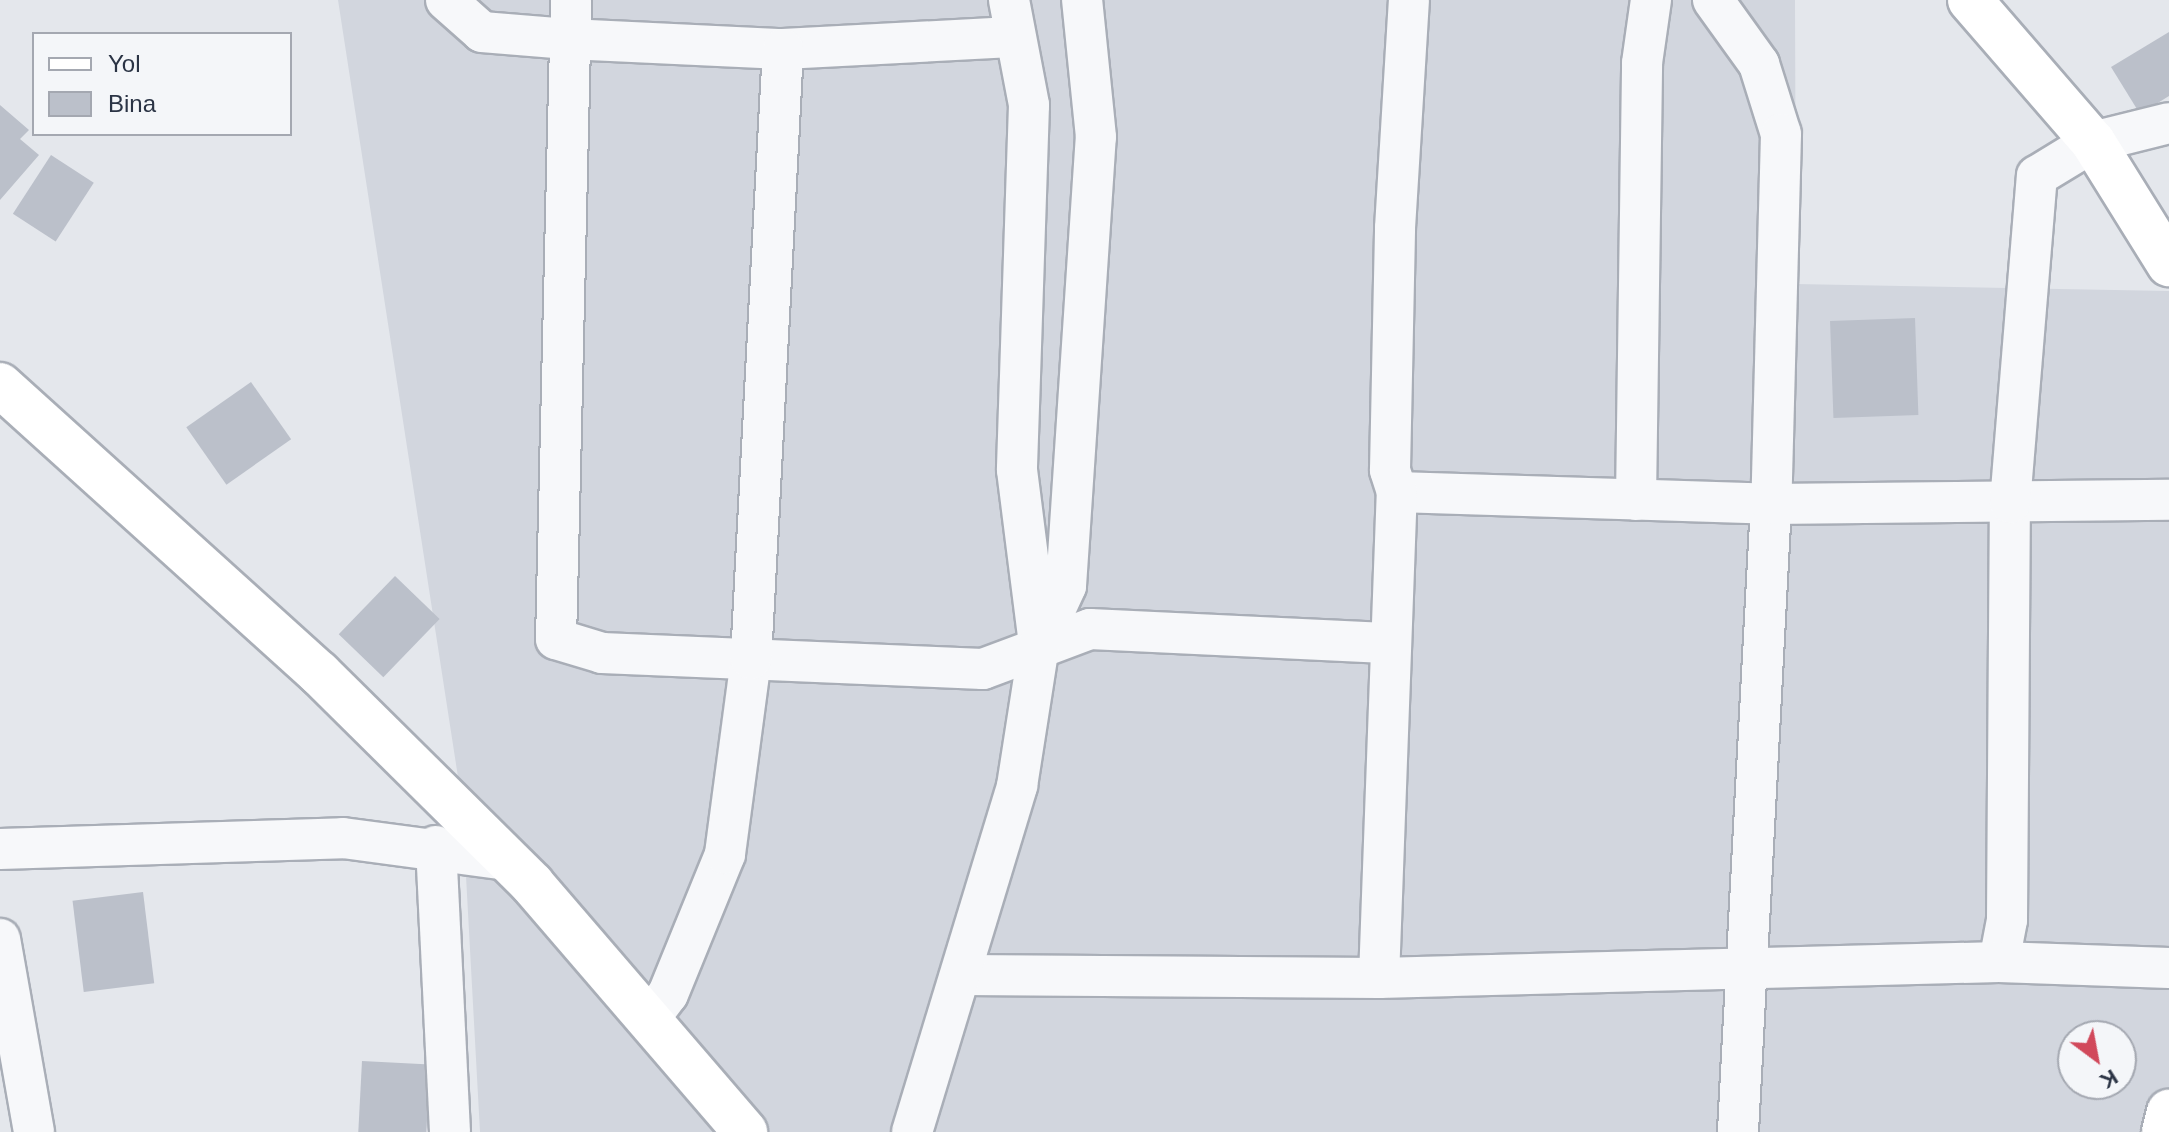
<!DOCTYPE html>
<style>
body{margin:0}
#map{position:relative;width:2169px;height:1132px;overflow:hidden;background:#e4e7ec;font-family:Arial,sans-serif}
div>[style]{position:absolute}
.built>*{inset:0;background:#d2d6de}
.building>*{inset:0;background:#bbc0ca;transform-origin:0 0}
.roads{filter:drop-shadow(2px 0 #a9aeb7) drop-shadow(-2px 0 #a9aeb7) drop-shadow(0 2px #a9aeb7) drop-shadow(0 -2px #a9aeb7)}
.street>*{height:40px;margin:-20px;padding:0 20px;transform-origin:20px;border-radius:20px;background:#f7f8fa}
.secondary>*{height:44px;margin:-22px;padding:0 22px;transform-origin:22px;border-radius:22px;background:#fff}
span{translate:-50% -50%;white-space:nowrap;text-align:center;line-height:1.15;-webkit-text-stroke:7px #f4f6f9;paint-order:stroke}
.legend{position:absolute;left:32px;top:32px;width:260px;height:104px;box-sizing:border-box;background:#f4f6f9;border:2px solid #a4a8b1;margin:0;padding:10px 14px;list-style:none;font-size:24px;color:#2b3445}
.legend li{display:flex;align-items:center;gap:16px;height:40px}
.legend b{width:40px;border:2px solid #a4a8b1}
.north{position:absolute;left:2057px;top:1020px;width:80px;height:80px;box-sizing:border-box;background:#f4f6f9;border:2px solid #a4a8b1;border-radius:50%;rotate:148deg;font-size:22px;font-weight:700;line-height:32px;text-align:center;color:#2b3445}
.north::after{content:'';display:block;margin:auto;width:28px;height:36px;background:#d1495b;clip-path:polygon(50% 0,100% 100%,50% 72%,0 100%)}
</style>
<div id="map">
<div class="built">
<i style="clip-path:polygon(evenodd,338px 0,1795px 0,1796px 284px,2169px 291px,2169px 1132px,480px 1132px,462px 803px,338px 0,2073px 1036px,2121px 1036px,2121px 1084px,2073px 1084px,2073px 1036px)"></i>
</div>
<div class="building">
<i style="clip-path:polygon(2169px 32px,2169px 96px,2140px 114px,2111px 67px)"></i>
<i style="clip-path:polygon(0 105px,29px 130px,20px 139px,39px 155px,0 200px)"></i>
<i style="left:51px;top:155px;width:51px;height:70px;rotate:33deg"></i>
<i style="left:1915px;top:318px;width:97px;height:85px;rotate:88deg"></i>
<i style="left:251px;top:382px;width:70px;height:79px;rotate:55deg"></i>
<i style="left:395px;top:576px;width:62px;height:81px;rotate:44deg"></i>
<i style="left:143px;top:892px;width:92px;height:71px;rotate:83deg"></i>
<i style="left:362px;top:1061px;width:68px;height:71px;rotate:3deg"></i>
</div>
<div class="roads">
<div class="street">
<i style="left:446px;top:0;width:48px;rotate:41.6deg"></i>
<i style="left:482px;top:32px;width:86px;rotate:4.7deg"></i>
<i style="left:568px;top:39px;width:215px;rotate:2.7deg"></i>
<i style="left:783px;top:49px;width:229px;rotate:-3deg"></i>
<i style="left:571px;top:0;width:639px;rotate:91.34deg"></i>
<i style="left:556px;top:639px;width:48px;rotate:16.9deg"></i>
<i style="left:602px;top:653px;width:381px;rotate:2.4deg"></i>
<i style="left:983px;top:669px;width:114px;rotate:-20.5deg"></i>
<i style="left:1090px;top:629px;width:296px;rotate:2.7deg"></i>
<i style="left:1009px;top:0;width:107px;rotate:79.2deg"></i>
<i style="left:1029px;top:105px;width:365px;rotate:91.9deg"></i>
<i style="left:1017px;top:470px;width:176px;rotate:82.8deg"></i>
<i style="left:1713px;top:0;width:79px;rotate:54.3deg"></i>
<i style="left:1759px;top:64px;width:73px;rotate:72.6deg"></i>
<i style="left:1781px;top:134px;width:370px;rotate:91.5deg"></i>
<i style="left:1771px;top:504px;width:629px;rotate:93.01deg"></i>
<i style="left:1397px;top:492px;width:374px;rotate:1.8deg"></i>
<i style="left:1771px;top:504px;width:398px;rotate:-0.6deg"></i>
<i style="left:1636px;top:500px;width:437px;rotate:-89.2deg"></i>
<i style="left:1642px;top:63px;width:64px;rotate:-81.9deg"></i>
<i style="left:436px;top:846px;width:286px;rotate:87.2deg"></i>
<i style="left:0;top:849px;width:343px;rotate:-1.8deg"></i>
<i style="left:343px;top:838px;width:166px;rotate:7.6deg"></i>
<i style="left:0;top:939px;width:196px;rotate:80deg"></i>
<i style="left:1999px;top:962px;width:43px;rotate:-79.2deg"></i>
<i style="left:2007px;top:920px;width:417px;rotate:-89.6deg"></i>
<i style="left:2010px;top:503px;width:328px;rotate:-85.3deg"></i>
<i style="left:2037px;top:176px;width:66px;rotate:-31.3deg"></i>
<i style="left:2093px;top:142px;width:78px;rotate:-14deg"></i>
<i style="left:964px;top:975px;width:415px;rotate:0.4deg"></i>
<i style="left:1379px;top:978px;width:620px;rotate:-1.48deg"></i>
<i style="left:1999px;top:962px;width:170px;rotate:2deg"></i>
<i style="left:1379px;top:978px;width:486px;rotate:-87.9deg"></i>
<i style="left:1397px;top:492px;width:23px;rotate:-108deg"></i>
<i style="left:1390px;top:470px;width:242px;rotate:-88.8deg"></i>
<i style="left:1395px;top:228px;width:228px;rotate:-86.5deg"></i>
<i style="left:649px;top:1019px;width:31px;rotate:-53deg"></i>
<i style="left:668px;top:994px;width:151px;rotate:-67.8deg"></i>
<i style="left:725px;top:854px;width:197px;rotate:-82.4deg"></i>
<i style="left:751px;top:659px;width:611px;rotate:-87deg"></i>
<i style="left:912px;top:1132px;width:362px;rotate:-73.1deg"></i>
<i style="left:1017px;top:786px;width:143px;rotate:-81.1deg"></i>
<i style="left:1039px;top:645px;width:65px;rotate:-65.4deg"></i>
<i style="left:1066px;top:586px;width:450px;rotate:-86.2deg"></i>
<i style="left:1096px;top:137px;width:138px;rotate:-95.8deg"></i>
</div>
<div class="secondary">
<i style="left:1970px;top:0;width:188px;rotate:49.1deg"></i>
<i style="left:2093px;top:142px;width:144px;rotate:58.1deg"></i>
<i style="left:0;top:385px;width:430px;rotate:42.1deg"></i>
<i style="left:319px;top:673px;width:300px;rotate:44.7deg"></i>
<i style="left:532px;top:884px;width:327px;rotate:49.3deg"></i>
<i style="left:2164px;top:1132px;width:21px;rotate:-76deg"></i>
</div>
</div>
<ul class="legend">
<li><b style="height:10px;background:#fff"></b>Yol</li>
<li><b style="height:22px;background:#bbc0ca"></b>Bina</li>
</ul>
<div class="north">K</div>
</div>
